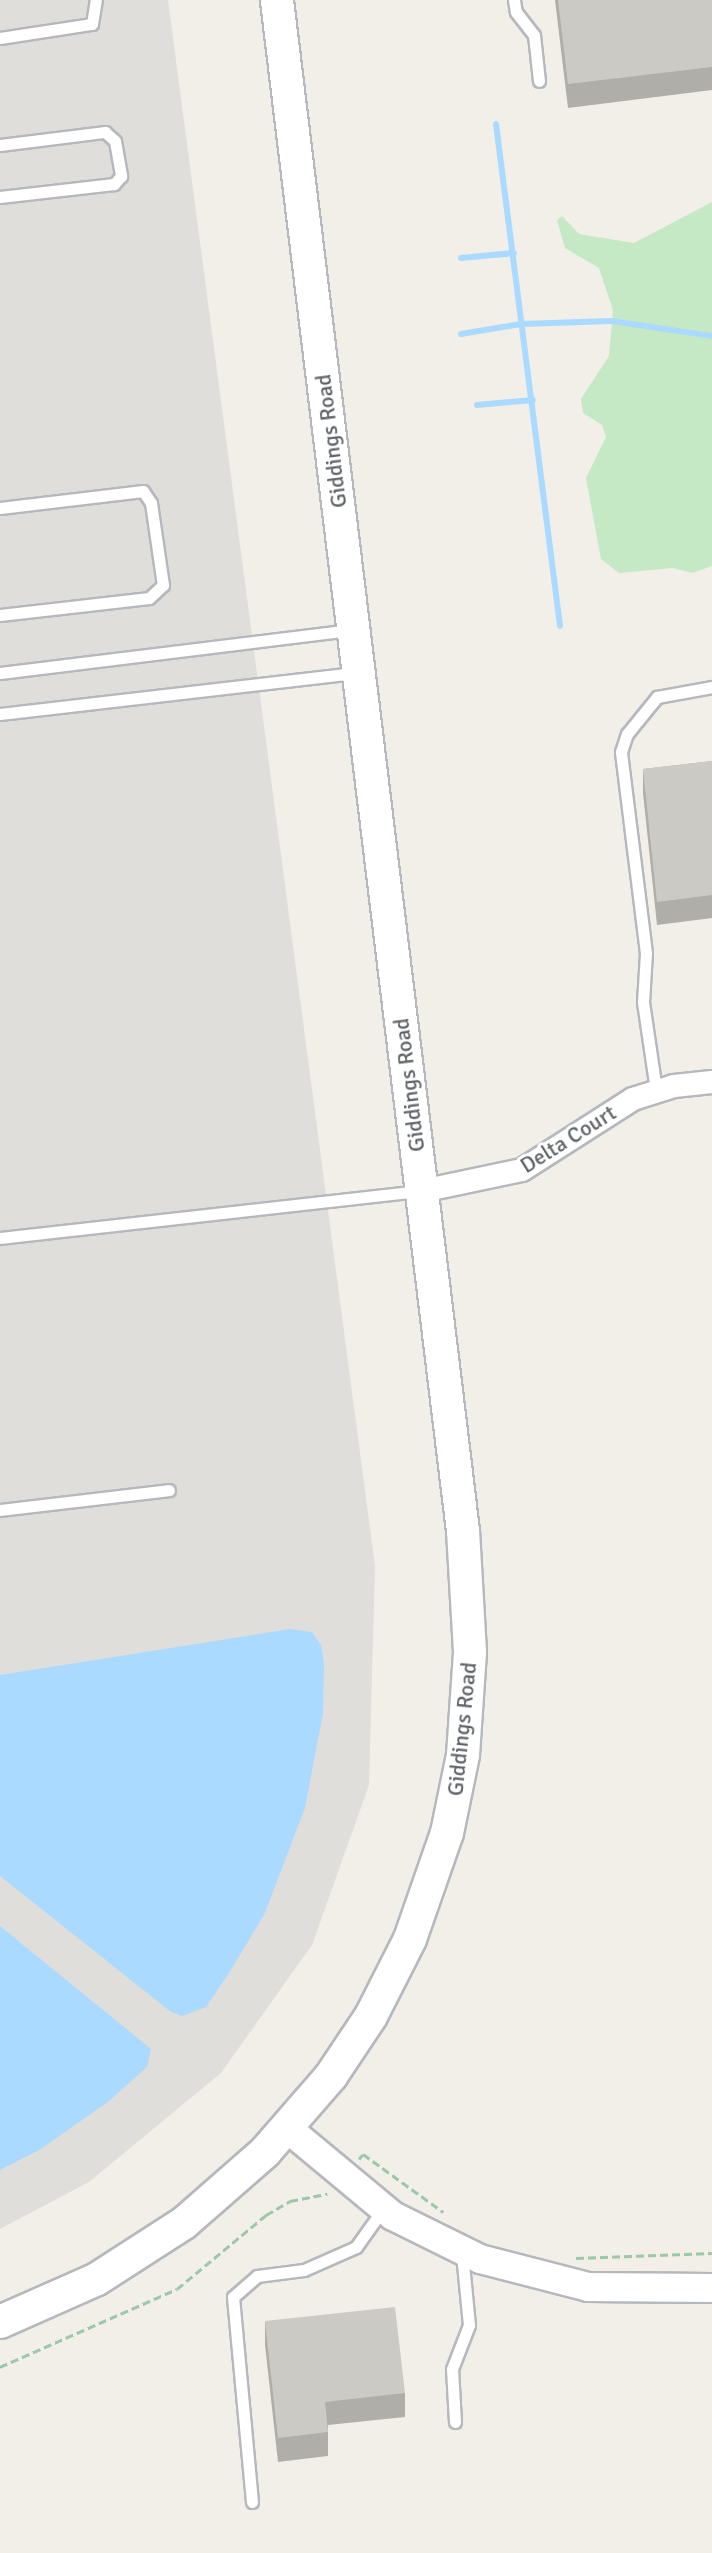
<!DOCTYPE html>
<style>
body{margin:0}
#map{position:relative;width:712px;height:2553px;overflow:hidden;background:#f1efe8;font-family:Signika,sans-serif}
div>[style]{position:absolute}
.industrial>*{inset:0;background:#e0deda}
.green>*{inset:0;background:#c5e8c5}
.water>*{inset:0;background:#aadaff}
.stream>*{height:6px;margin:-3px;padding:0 3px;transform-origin:3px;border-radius:3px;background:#aadaff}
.path>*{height:3px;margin-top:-1.5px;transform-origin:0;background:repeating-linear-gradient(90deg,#9cc7a9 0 8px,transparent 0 12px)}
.roads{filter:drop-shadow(2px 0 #b5b8bc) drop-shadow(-2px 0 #b5b8bc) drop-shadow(0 2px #b5b8bc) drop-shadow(0 -2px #b5b8bc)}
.service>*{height:11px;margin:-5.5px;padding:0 5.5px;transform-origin:5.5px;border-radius:5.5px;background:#fff}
.minor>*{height:22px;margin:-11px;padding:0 11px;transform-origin:11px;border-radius:11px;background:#fff}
.tertiary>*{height:28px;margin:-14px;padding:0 14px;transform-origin:14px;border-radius:14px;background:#fff}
.secondary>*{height:32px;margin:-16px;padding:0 16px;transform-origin:16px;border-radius:16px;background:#fff}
.wall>*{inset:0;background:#afaea9}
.building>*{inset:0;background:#cccac5}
span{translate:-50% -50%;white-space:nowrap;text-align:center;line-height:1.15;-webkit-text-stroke:6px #fff;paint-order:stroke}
.street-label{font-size:22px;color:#5f6368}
</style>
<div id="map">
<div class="industrial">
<i style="clip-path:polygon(0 0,168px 0,375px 1566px,369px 1785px,312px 1945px,221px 2073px,89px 2182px,0 2229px)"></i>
</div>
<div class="green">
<i style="clip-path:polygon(712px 202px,712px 566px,692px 573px,673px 568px,619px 573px,601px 559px,586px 478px,606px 437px,602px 425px,583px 413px,581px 399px,609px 356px,613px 310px,599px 268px,565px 248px,557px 220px,562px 216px,579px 234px,634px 243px)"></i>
</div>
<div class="water">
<i style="clip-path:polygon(290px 1629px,312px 1632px,321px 1645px,324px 1663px,323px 1713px,305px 1808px,264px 1915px,229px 1973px,206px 2007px,182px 2016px,171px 2012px,0 1876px,0 1675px)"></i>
<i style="clip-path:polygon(0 1926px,151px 2049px,147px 2067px,109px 2101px,41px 2149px,0 2170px)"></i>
</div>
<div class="stream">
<i style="left:496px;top:124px;width:506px;rotate:82.73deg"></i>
<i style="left:461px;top:258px;width:53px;rotate:-5.4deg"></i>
<i style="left:461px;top:334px;width:61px;rotate:-9.5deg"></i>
<i style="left:521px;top:324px;width:90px;rotate:-1.9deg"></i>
<i style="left:611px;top:321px;width:102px;rotate:8.4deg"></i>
<i style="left:477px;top:405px;width:56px;rotate:-5.1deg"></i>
</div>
<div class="path">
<i style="left:359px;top:2159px;width:6px;rotate:-51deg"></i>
<i style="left:363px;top:2154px;width:99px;rotate:35.9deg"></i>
<i style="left:576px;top:2258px;width:136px;rotate:-2.1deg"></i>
<i style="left:0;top:2367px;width:193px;rotate:-23.8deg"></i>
<i style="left:177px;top:2289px;width:116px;rotate:-39.7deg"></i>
<i style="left:266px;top:2215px;width:28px;rotate:-30deg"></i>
<i style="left:290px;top:2201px;width:38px;rotate:-11deg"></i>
</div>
<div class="roads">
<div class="service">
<i style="left:514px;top:0;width:12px;rotate:81deg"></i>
<i style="left:516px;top:12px;width:29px;rotate:52deg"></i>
<i style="left:534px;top:35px;width:46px;rotate:83.8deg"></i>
<i style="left:0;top:38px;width:93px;rotate:-8.7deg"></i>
<i style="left:92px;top:24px;width:24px;rotate:-81deg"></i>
<i style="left:0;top:145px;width:106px;rotate:-7.1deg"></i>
<i style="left:105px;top:132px;width:13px;rotate:42deg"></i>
<i style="left:115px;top:141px;width:36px;rotate:80deg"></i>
<i style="left:121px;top:176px;width:11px;rotate:131deg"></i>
<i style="left:114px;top:184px;width:115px;rotate:173.5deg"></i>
<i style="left:0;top:508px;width:144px;rotate:-6.8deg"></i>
<i style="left:143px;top:491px;width:14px;rotate:56deg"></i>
<i style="left:151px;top:503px;width:83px;rotate:81.7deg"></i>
<i style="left:163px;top:585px;width:19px;rotate:137deg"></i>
<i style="left:149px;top:598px;width:150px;rotate:173.5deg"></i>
<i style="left:0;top:673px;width:352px;rotate:-7deg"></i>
<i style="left:0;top:714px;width:359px;rotate:-6.6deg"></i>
<i style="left:656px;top:1090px;width:89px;rotate:-98.4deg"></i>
<i style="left:643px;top:1002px;width:49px;rotate:-86.5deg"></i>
<i style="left:646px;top:953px;width:203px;rotate:-97.1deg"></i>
<i style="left:621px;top:752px;width:19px;rotate:-72deg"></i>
<i style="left:627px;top:734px;width:48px;rotate:-51deg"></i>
<i style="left:657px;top:697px;width:56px;rotate:-10.3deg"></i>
<i style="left:0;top:1238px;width:424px;rotate:-6.4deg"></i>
<i style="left:0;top:1510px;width:170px;rotate:-6.7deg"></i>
<i style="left:455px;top:2422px;width:53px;rotate:-93.2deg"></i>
<i style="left:452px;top:2369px;width:47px;rotate:-68.9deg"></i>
<i style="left:469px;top:2325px;width:72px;rotate:-95.6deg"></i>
<i style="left:252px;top:2502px;width:206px;rotate:-95.3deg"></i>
<i style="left:233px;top:2297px;width:32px;rotate:-41deg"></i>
<i style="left:257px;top:2276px;width:47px;rotate:-7.3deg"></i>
<i style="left:304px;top:2270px;width:57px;rotate:-23.9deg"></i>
<i style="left:356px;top:2247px;width:47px;rotate:-54.6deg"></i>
</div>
<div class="minor">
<i style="left:422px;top:1191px;width:102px;rotate:-11.9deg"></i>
<i style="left:522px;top:1170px;width:132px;rotate:-32.6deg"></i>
<i style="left:633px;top:1099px;width:43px;rotate:-17.6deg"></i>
<i style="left:674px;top:1086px;width:38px;rotate:-6deg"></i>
</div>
<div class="tertiary">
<i style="left:287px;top:2128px;width:138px;rotate:39.7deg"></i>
<i style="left:393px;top:2216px;width:97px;rotate:26.3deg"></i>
<i style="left:480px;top:2259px;width:112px;rotate:14.5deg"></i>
<i style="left:588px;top:2287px;width:124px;rotate:0.5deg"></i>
</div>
<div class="secondary">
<i style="left:0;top:2322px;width:106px;rotate:-23.9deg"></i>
<i style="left:97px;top:2279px;width:103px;rotate:-32.8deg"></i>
<i style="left:184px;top:2223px;width:108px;rotate:-41.2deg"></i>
<i style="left:265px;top:2152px;width:101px;rotate:-49deg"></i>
<i style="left:331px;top:2076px;width:72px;rotate:-56.3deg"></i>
<i style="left:371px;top:2016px;width:86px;rotate:-63.1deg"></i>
<i style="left:410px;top:1939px;width:112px;rotate:-70.8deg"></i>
<i style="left:447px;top:1833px;width:80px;rotate:-78.4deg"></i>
<i style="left:463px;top:1755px;width:103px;rotate:-86.1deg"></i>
<i style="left:470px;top:1652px;width:121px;rotate:-93.3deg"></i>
<i style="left:463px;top:1531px;width:1542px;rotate:-96.93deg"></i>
</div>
</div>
<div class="wall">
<i style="clip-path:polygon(555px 0,712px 0,712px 90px,568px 108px)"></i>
<i style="clip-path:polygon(712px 761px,712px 918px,657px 925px,643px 793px,643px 769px)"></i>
<i style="clip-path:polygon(265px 2321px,405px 2393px,405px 2417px,328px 2425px,328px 2456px,278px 2462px,265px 2345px)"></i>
</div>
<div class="building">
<i style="clip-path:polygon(558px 0,712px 0,712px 67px,568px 84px)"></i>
<i style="clip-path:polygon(712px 761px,712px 895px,657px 902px,643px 769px)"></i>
<i style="clip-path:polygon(395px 2307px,405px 2393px,325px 2402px,328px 2432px,278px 2438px,265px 2321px)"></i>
</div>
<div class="street-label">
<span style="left:331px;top:441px;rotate:-97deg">Giddings Road</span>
<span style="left:409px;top:1085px;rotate:-97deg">Giddings Road</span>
<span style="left:568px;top:1139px;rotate:-32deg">Delta Court</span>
<span style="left:462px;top:1729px;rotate:-84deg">Giddings Road</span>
</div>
</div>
